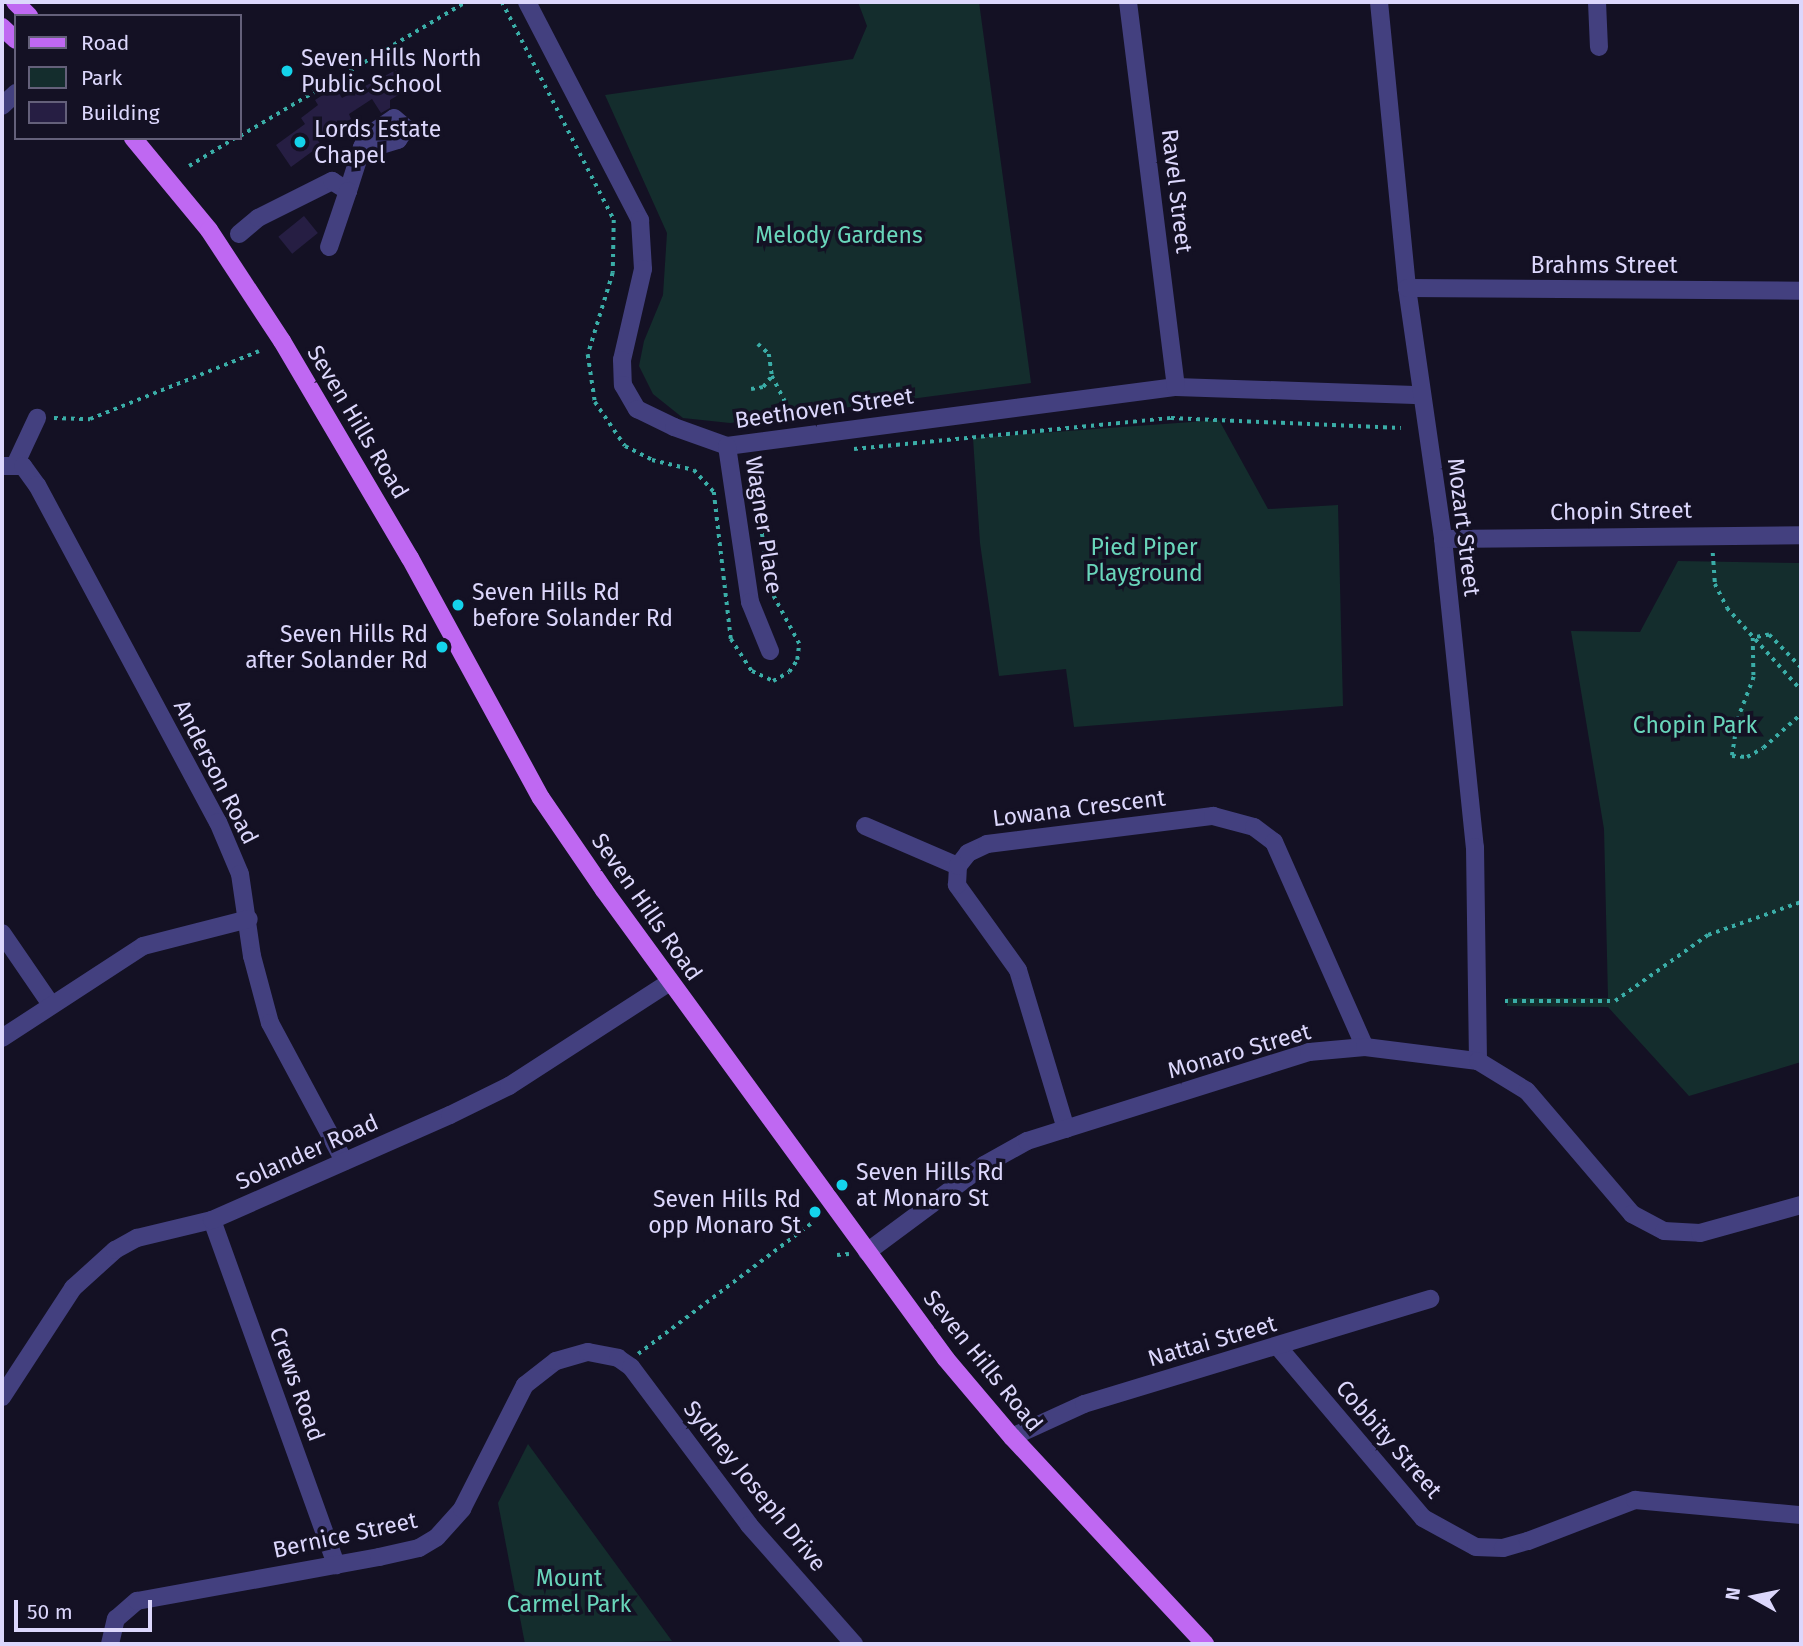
<!DOCTYPE html>
<style>
body{margin:0}
#map{position:relative;width:1803px;height:1646px;overflow:hidden;background:#141124;font-family:"Fira Sans",sans-serif}
div>[style]{position:absolute}
.green>*{inset:0;background:#142d2d}
.building>*{inset:0;background:#261e43;transform-origin:0 0}
.path>*{height:3.5px;margin-top:-1.75px;transform-origin:0;background:repeating-linear-gradient(90deg,#3aada7 0 3.5px,transparent 0 8.5px)}
.minor>*{height:18px;margin:-9px;padding:0 9px;transform-origin:9px;border-radius:9px;background:#43407f}
.major>*{height:18px;margin:-9px;padding:0 9px;transform-origin:9px;border-radius:9px;background:#bf68f2}
.dots>*{width:19px;height:19px;translate:-50% -50%;box-sizing:border-box;border:4px solid #141124;border-radius:50%}
span{translate:-50% -50%;white-space:nowrap;text-align:center;line-height:1.15;-webkit-text-stroke:7px #141124;paint-order:stroke}
.poi-label{font-size:23px;color:#dcd7fc}
.left{translate:0 -50%;text-align:left}
.right{translate:-100% -50%;text-align:right}
.street-label{font-size:23px;color:#dcd7fc}
.park-label{font-size:23px;color:#69d6bb}
.frame{position:absolute;inset:0;border:4px solid #dcd7fc;pointer-events:none}
.legend{position:absolute;left:14px;top:14px;width:228px;height:126px;box-sizing:border-box;background:#141124;border:2px solid #64607a;margin:0;padding:9px 12px;list-style:none;font-size:21px;color:#dcd7fc}
.legend li{display:flex;align-items:center;gap:14px;height:35px}
.legend b{width:35px;border:2px solid #64607a}
.north{position:absolute;left:1719px;top:1562px;width:70px;height:70px;-webkit-text-stroke:5px #141124;paint-order:stroke;rotate:279deg;font-size:19px;font-weight:700;line-height:28px;text-align:center;color:#dcd7fc}
.north::after{content:'';display:block;margin:auto;width:24px;height:32px;background:#dcd7fc;clip-path:polygon(50% 0,100% 100%,50% 72%,0 100%)}
.scale{position:absolute;left:14px;top:1600px;width:138px;height:32px;box-sizing:border-box;border:4px solid #dcd7fc;border-top:0;padding-left:9px;font-size:21px;line-height:24px;white-space:nowrap;color:#dcd7fc;-webkit-text-stroke:5px #141124;paint-order:stroke}
</style>
<div id="map">
<div class="green">
<i style="clip-path:polygon(858px 2px,979px 2px,1031px 383px,730px 423px,683px 418px,653px 394px,639px 366px,644px 341px,663px 295px,667px 233px,605px 95px,853px 59px,867px 26px)"></i>
<i style="clip-path:polygon(1219px 420px,1268px 509px,1338px 505px,1343px 706px,1074px 727px,1066px 669px,999px 676px,980px 543px,973px 438px)"></i>
<i style="clip-path:polygon(1678px 561px,1801px 563px,1801px 1062px,1689px 1096px,1608px 1007px,1507px 1006px,1507px 998px,1608px 998px,1604px 829px,1571px 631px,1640px 632px)"></i>
<i style="clip-path:polygon(528px 1444px,672px 1641px,525px 1644px,498px 1503px)"></i>
</div>
<div class="building">
<i style="clip-path:polygon(396px 70px,408px 89px,390px 100px,390px 108px,381px 113px,372px 99px,349px 114px,351px 119px,317px 139px,321px 145px,291px 167px,276px 145px,305px 124px,301px 118px,318px 105px,315px 100px,335px 87px,342px 98px)"></i>
<i style="left:304px;top:216px;width:22px;height:33px;rotate:51deg"></i>
</div>
<div class="path">
<i style="left:502px;top:2px;width:245px;rotate:62.8deg"></i>
<i style="left:614px;top:220px;width:53px;rotate:91.1deg"></i>
<i style="left:613px;top:273px;width:86px;rotate:107deg"></i>
<i style="left:588px;top:355px;width:48px;rotate:81.5deg"></i>
<i style="left:595px;top:402px;width:53px;rotate:55.7deg"></i>
<i style="left:625px;top:446px;width:30px;rotate:27deg"></i>
<i style="left:652px;top:460px;width:43px;rotate:13.4deg"></i>
<i style="left:694px;top:470px;width:30px;rotate:48deg"></i>
<i style="left:714px;top:492px;width:148px;rotate:83.4deg"></i>
<i style="left:731px;top:639px;width:38px;rotate:57deg"></i>
<i style="left:752px;top:671px;width:23px;rotate:25deg"></i>
<i style="left:773px;top:681px;width:18px;rotate:-29deg"></i>
<i style="left:789px;top:672px;width:14px;rotate:-56deg"></i>
<i style="left:797px;top:660px;width:16px;rotate:-83deg"></i>
<i style="left:799px;top:644px;width:64px;rotate:-118.2deg"></i>
<i style="left:769px;top:588px;width:120px;rotate:-97.7deg"></i>
<i style="left:753px;top:469px;width:14px;rotate:-45deg"></i>
<i style="left:240px;top:136px;width:263px;rotate:-30.7deg"></i>
<i style="left:189px;top:166px;width:54px;rotate:-31.3deg"></i>
<i style="left:758px;top:344px;width:15px;rotate:42deg"></i>
<i style="left:769px;top:354px;width:22px;rotate:82deg"></i>
<i style="left:751px;top:389px;width:12px;rotate:-9deg"></i>
<i style="left:763px;top:387px;width:14px;rotate:-51deg"></i>
<i style="left:772px;top:376px;width:51px;rotate:62.9deg"></i>
<i style="left:54px;top:418px;width:36px;rotate:2deg"></i>
<i style="left:90px;top:419px;width:182px;rotate:-21.9deg"></i>
<i style="left:854px;top:449px;width:319px;rotate:-5.6deg"></i>
<i style="left:1171px;top:418px;width:230px;rotate:2.5deg"></i>
<i style="left:1713px;top:553px;width:31px;rotate:86deg"></i>
<i style="left:1715px;top:584px;width:27px;rotate:63deg"></i>
<i style="left:1727px;top:608px;width:110px;rotate:47.9deg"></i>
<i style="left:1801px;top:668px;width:46px;rotate:-134.1deg"></i>
<i style="left:1769px;top:635px;width:16px;rotate:169deg"></i>
<i style="left:1753px;top:638px;width:39px;rotate:89deg"></i>
<i style="left:1754px;top:677px;width:45px;rotate:110.9deg"></i>
<i style="left:1738px;top:719px;width:37px;rotate:99deg"></i>
<i style="left:1732px;top:756px;width:15px;rotate:4deg"></i>
<i style="left:1747px;top:757px;width:18px;rotate:-29deg"></i>
<i style="left:1763px;top:748px;width:51px;rotate:-41.8deg"></i>
<i style="left:1505px;top:1001px;width:110px"></i>
<i style="left:1615px;top:1001px;width:114px;rotate:-35.4deg"></i>
<i style="left:1708px;top:935px;width:99px;rotate:-19.5deg"></i>
<i style="left:837px;top:1255px;width:12px;rotate:-5deg"></i>
<i style="left:638px;top:1354px;width:218px;rotate:-37deg"></i>
</div>
<div class="minor">
<i style="left:527px;top:2px;width:246px;rotate:62.6deg"></i>
<i style="left:640px;top:220px;width:49px;rotate:86.5deg"></i>
<i style="left:643px;top:269px;width:93px;rotate:103deg"></i>
<i style="left:622px;top:360px;width:25px;rotate:88deg"></i>
<i style="left:623px;top:385px;width:28px;rotate:60deg"></i>
<i style="left:637px;top:409px;width:41px;rotate:25.9deg"></i>
<i style="left:674px;top:427px;width:56px;rotate:19.7deg"></i>
<i style="left:727px;top:446px;width:453px;rotate:-7.5deg"></i>
<i style="left:1176px;top:387px;width:246px;rotate:1.9deg"></i>
<i style="left:1128px;top:2px;width:388px;rotate:82.9deg"></i>
<i style="left:1379px;top:2px;width:287px;rotate:84.4deg"></i>
<i style="left:1407px;top:288px;width:254px;rotate:81.8deg"></i>
<i style="left:1443px;top:539px;width:310px;rotate:84.1deg"></i>
<i style="left:1475px;top:847px;width:214px;rotate:89.2deg"></i>
<i style="left:1597px;top:2px;width:45px;rotate:87.5deg"></i>
<i style="left:2px;top:106px;width:19px;rotate:-43deg"></i>
<i style="left:348px;top:191px;width:46px;rotate:-72.3deg"></i>
<i style="left:362px;top:147px;width:14px;rotate:-60deg"></i>
<i style="left:369px;top:135px;width:30px;rotate:-34deg"></i>
<i style="left:394px;top:118px;width:16px;rotate:40deg"></i>
<i style="left:406px;top:128px;width:14px;rotate:124deg"></i>
<i style="left:398px;top:140px;width:24px;rotate:163deg"></i>
<i style="left:375px;top:147px;width:12px;rotate:-160deg"></i>
<i style="left:239px;top:234px;width:25px;rotate:-40deg"></i>
<i style="left:258px;top:218px;width:83px;rotate:-26.6deg"></i>
<i style="left:332px;top:181px;width:19px;rotate:32deg"></i>
<i style="left:348px;top:191px;width:59px;rotate:108.7deg"></i>
<i style="left:1407px;top:288px;width:394px;rotate:0.4deg"></i>
<i style="left:727px;top:446px;width:158px;rotate:81.6deg"></i>
<i style="left:750px;top:602px;width:53px;rotate:67.8deg"></i>
<i style="left:16px;top:463px;width:50px;rotate:-65deg"></i>
<i style="left:2px;top:466px;width:21px"></i>
<i style="left:23px;top:466px;width:24px;rotate:54deg"></i>
<i style="left:37px;top:485px;width:383px;rotate:61.8deg"></i>
<i style="left:218px;top:822px;width:56px;rotate:67.1deg"></i>
<i style="left:240px;top:874px;width:83px;rotate:81.7deg"></i>
<i style="left:252px;top:956px;width:69px;rotate:75deg"></i>
<i style="left:270px;top:1023px;width:157px;rotate:61.8deg"></i>
<i style="left:1443px;top:539px;width:358px;rotate:-0.6deg"></i>
<i style="left:865px;top:826px;width:101px;rotate:23.3deg"></i>
<i style="left:2px;top:933px;width:85px;rotate:55.6deg"></i>
<i style="left:2px;top:1038px;width:168px;rotate:-33.1deg"></i>
<i style="left:143px;top:946px;width:109px;rotate:-14.3deg"></i>
<i style="left:1066px;top:1129px;width:166px;rotate:-106.8deg"></i>
<i style="left:1018px;top:970px;width:105px;rotate:-125.7deg"></i>
<i style="left:957px;top:885px;width:19px;rotate:-87deg"></i>
<i style="left:958px;top:866px;width:16px;rotate:-52deg"></i>
<i style="left:968px;top:853px;width:21px;rotate:-25deg"></i>
<i style="left:987px;top:844px;width:228px;rotate:-7.1deg"></i>
<i style="left:1213px;top:816px;width:42px;rotate:15deg"></i>
<i style="left:1254px;top:827px;width:25px;rotate:37deg"></i>
<i style="left:1274px;top:842px;width:224px;rotate:66.1deg"></i>
<i style="left:212px;top:1220px;width:367px;rotate:70.2deg"></i>
<i style="left:867px;top:1252px;width:146px;rotate:-36.6deg"></i>
<i style="left:984px;top:1165px;width:49px;rotate:-29.2deg"></i>
<i style="left:1027px;top:1141px;width:296px;rotate:-17.5deg"></i>
<i style="left:1309px;top:1052px;width:56px;rotate:-5.1deg"></i>
<i style="left:1365px;top:1047px;width:114px;rotate:7.1deg"></i>
<i style="left:1478px;top:1061px;width:57px;rotate:31.5deg"></i>
<i style="left:1527px;top:1091px;width:162px;rotate:49.5deg"></i>
<i style="left:1632px;top:1214px;width:36px;rotate:28deg"></i>
<i style="left:1664px;top:1231px;width:36px;rotate:3deg"></i>
<i style="left:1700px;top:1233px;width:105px;rotate:-15.5deg"></i>
<i style="left:1279px;top:1348px;width:223px;rotate:49.7deg"></i>
<i style="left:1423px;top:1518px;width:60px;rotate:28.7deg"></i>
<i style="left:1476px;top:1547px;width:27px;rotate:2deg"></i>
<i style="left:1503px;top:1548px;width:26px;rotate:-16deg"></i>
<i style="left:1528px;top:1541px;width:115px;rotate:-21deg"></i>
<i style="left:1635px;top:1500px;width:167px;rotate:5.2deg"></i>
<i style="left:2px;top:1397px;width:130px;rotate:-56.9deg"></i>
<i style="left:73px;top:1288px;width:57px;rotate:-42.1deg"></i>
<i style="left:115px;top:1250px;width:25px;rotate:-29deg"></i>
<i style="left:137px;top:1238px;width:77px;rotate:-13.5deg"></i>
<i style="left:212px;top:1220px;width:260px;rotate:-23.8deg"></i>
<i style="left:450px;top:1115px;width:66px;rotate:-26.2deg"></i>
<i style="left:509px;top:1086px;width:192px;rotate:-32.9deg"></i>
<i style="left:1012px;top:1437px;width:79px;rotate:-24.6deg"></i>
<i style="left:1084px;top:1404px;width:362px;rotate:-16.9deg"></i>
<i style="left:110px;top:1644px;width:26px;rotate:-77deg"></i>
<i style="left:116px;top:1619px;width:28px;rotate:-41deg"></i>
<i style="left:137px;top:1601px;width:246px;rotate:-10.3deg"></i>
<i style="left:379px;top:1557px;width:41px;rotate:-12.7deg"></i>
<i style="left:419px;top:1548px;width:21px;rotate:-31deg"></i>
<i style="left:437px;top:1537px;width:38px;rotate:-48deg"></i>
<i style="left:462px;top:1509px;width:139px;rotate:-63.1deg"></i>
<i style="left:525px;top:1385px;width:39px;rotate:-38deg"></i>
<i style="left:556px;top:1361px;width:33px;rotate:-16deg"></i>
<i style="left:588px;top:1352px;width:31px;rotate:11deg"></i>
<i style="left:618px;top:1358px;width:16px;rotate:35deg"></i>
<i style="left:631px;top:1367px;width:197px;rotate:53.2deg"></i>
<i style="left:749px;top:1525px;width:159px;rotate:48.6deg"></i>
</div>
<div class="major">
<i style="left:15px;top:2px;width:20px;rotate:45deg"></i>
<i style="left:2px;top:27px;width:19px;rotate:43deg"></i>
<i style="left:133px;top:138px;width:119px;rotate:50.4deg"></i>
<i style="left:209px;top:230px;width:133px;rotate:56.7deg"></i>
<i style="left:282px;top:341px;width:252px;rotate:59.5deg"></i>
<i style="left:410px;top:558px;width:273px;rotate:61.4deg"></i>
<i style="left:541px;top:798px;width:112px;rotate:55.6deg"></i>
<i style="left:604px;top:890px;width:580px;rotate:53.9deg"></i>
<i style="left:946px;top:1359px;width:102px;rotate:49.8deg"></i>
<i style="left:1012px;top:1437px;width:283px;rotate:47deg"></i>
</div>
<div class="dots">
<i style="left:287px;top:71px;background:#14d3eb"></i>
<i style="left:300px;top:142px;background:#14d3eb"></i>
<i style="left:458px;top:605px;background:#14d3eb"></i>
<i style="left:442px;top:647px;background:#14d3eb"></i>
<i style="left:842px;top:1185px;background:#14d3eb"></i>
<i style="left:815px;top:1212px;background:#14d3eb"></i>
</div>
<div class="poi-label">
<span class="left" style="left:301px;top:71px">Seven Hills North<br>Public School</span>
<span class="left" style="left:314px;top:142px">Lords Estate<br>Chapel</span>
<span class="left" style="left:472px;top:605px">Seven Hills Rd<br>before Solander Rd</span>
<span class="right" style="left:428px;top:647px">Seven Hills Rd<br>after Solander Rd</span>
<span class="left" style="left:856px;top:1185px">Seven Hills Rd<br>at Monaro St</span>
<span class="right" style="left:801px;top:1212px">Seven Hills Rd<br>opp Monaro St</span>
</div>
<div class="street-label">
<span style="left:1177px;top:191px;rotate:83deg">Ravel Street</span>
<span style="left:1604px;top:265px">Brahms Street</span>
<span style="left:824px;top:408px;rotate:-8deg">Beethoven Street</span>
<span style="left:358px;top:422px;rotate:59deg">Seven Hills Road</span>
<span style="left:1621px;top:511px;rotate:-1deg">Chopin Street</span>
<span style="left:764px;top:525px;rotate:81deg">Wagner Place</span>
<span style="left:1464px;top:527px;rotate:83deg">Mozart Street</span>
<span style="left:216px;top:772px;rotate:63deg">Anderson Road</span>
<span style="left:1079px;top:808px;rotate:-7deg">Lowana Crescent</span>
<span style="left:647px;top:907px;rotate:55deg">Seven Hills Road</span>
<span style="left:1239px;top:1051px;rotate:-16deg">Monaro Street</span>
<span style="left:307px;top:1152px;rotate:-24deg">Solander Road</span>
<span style="left:1212px;top:1341px;rotate:-16deg">Nattai Street</span>
<span style="left:983px;top:1361px;rotate:51deg">Seven Hills Road</span>
<span style="left:297px;top:1384px;rotate:70deg">Crews Road</span>
<span style="left:1389px;top:1439px;rotate:49deg">Cobbity Street</span>
<span style="left:755px;top:1486px;rotate:51deg">Sydney Joseph Drive</span>
<span style="left:345px;top:1535px;rotate:-12deg">Bernice Street</span>
</div>
<div class="park-label">
<span style="left:839px;top:235px">Melody Gardens</span>
<span style="left:1144px;top:560px">Pied Piper<br>Playground</span>
<span style="left:1695px;top:725px">Chopin Park</span>
<span style="left:569px;top:1591px">Mount<br>Carmel Park</span>
</div>
<div class="frame"></div>
<ul class="legend">
<li><b style="height:9px;background:#bf68f2"></b>Road</li>
<li><b style="height:19px;background:#142d2d"></b>Park</li>
<li><b style="height:19px;background:#261e43"></b>Building</li>
</ul>
<div class="north">N</div>
<div class="scale">50 m</div>
</div>
